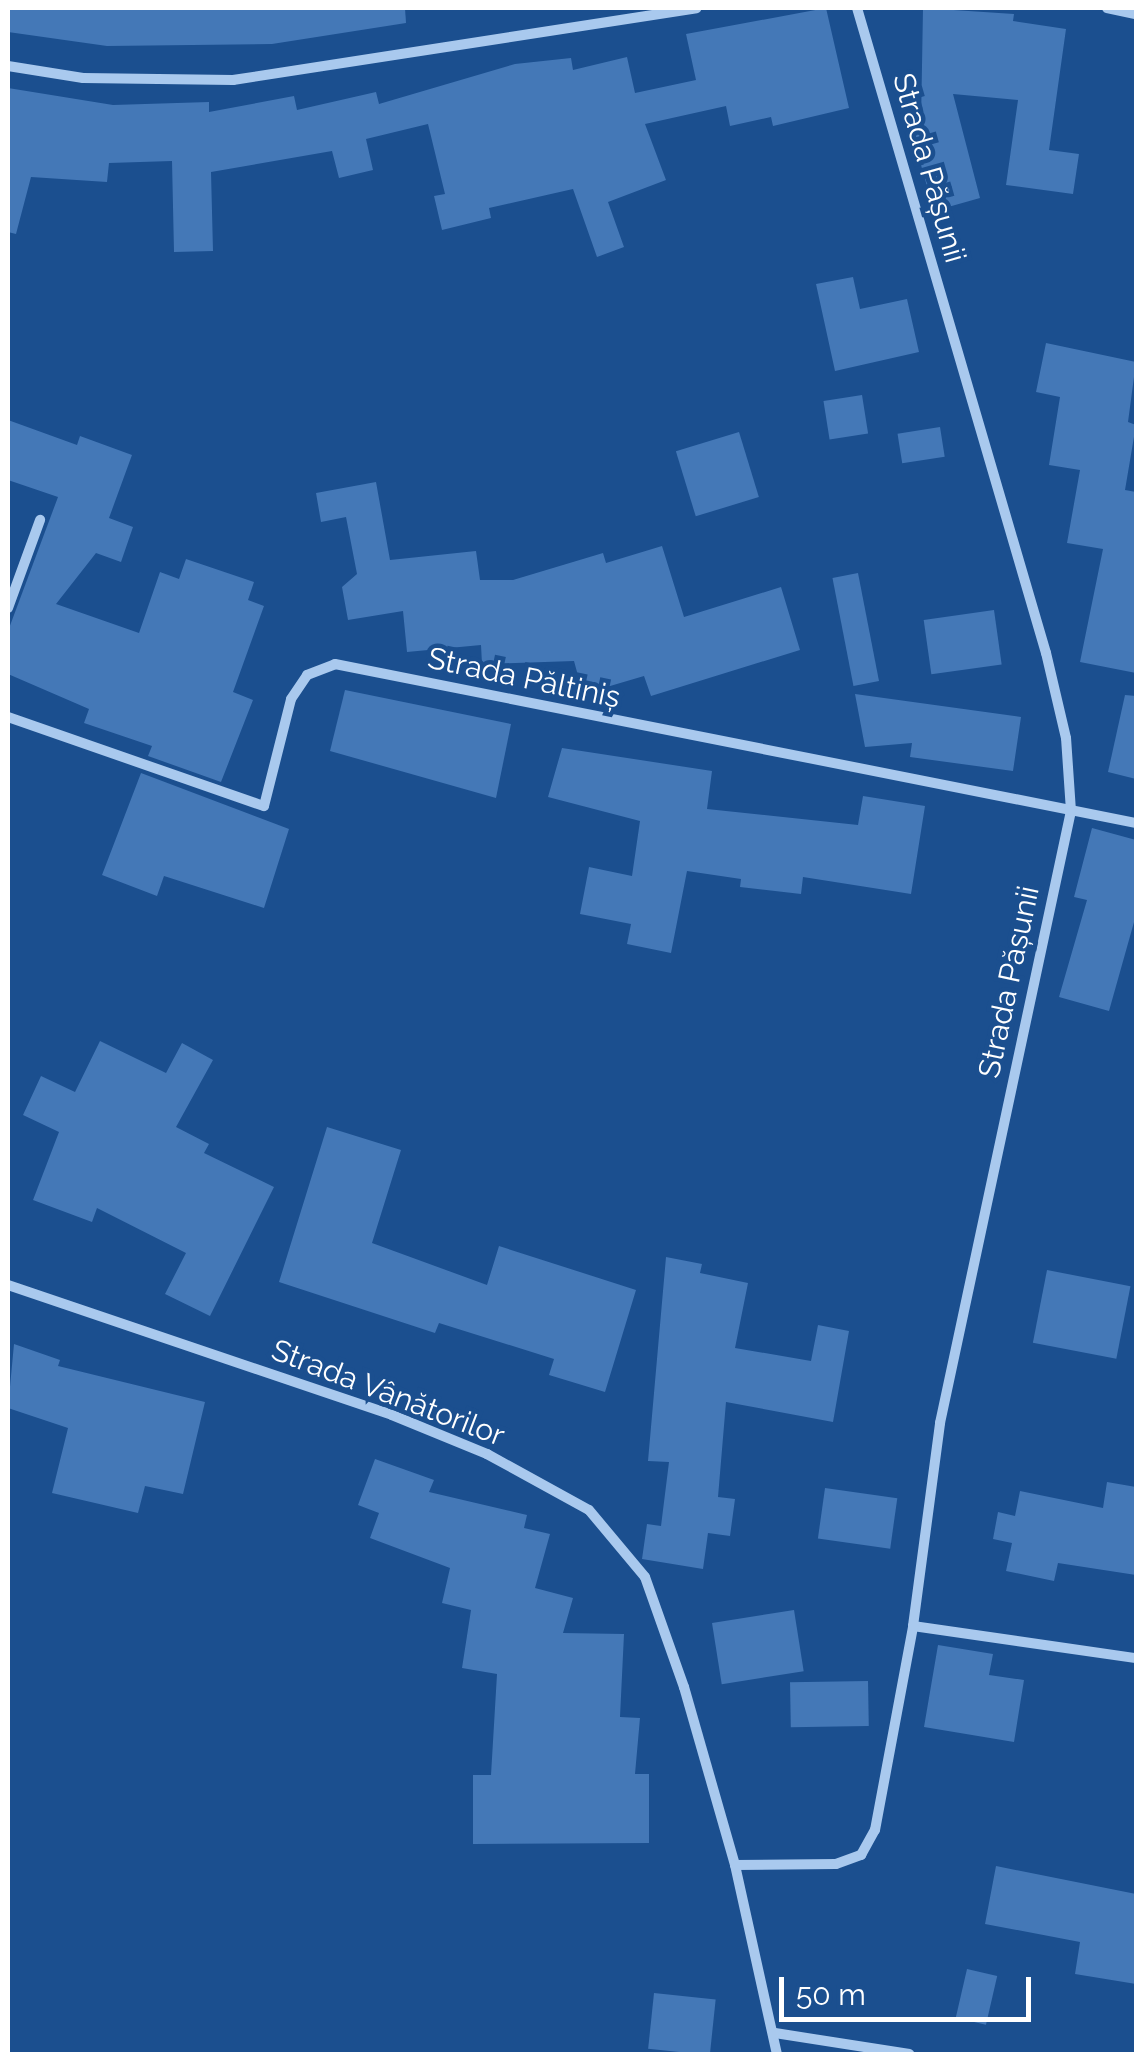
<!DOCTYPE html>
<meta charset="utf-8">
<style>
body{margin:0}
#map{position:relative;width:1144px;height:2062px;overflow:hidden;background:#1b4f8f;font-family:Raleway,sans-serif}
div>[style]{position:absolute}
.building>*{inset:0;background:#4478b7;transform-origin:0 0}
.minor>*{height:10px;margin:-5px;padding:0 5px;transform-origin:5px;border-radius:5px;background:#a9c9ee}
span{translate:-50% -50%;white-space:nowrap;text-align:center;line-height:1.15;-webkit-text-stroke:9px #1b4f8f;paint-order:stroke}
.street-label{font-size:30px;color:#fff}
.frame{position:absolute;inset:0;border:10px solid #fff;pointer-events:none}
.scale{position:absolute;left:779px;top:1977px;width:252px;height:45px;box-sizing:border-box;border:5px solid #fff;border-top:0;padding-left:12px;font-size:30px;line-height:35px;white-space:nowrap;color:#fff;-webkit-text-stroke:8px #1b4f8f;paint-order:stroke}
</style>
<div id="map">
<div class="building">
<i style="clip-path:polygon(8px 8px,405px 8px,406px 23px,272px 44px,107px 46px,8px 32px)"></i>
<i style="clip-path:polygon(826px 8px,849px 108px,773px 126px,771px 117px,730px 126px,726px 106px,645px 124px,666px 180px,608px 202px,624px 247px,597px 257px,573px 189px,489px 208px,491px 218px,442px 230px,434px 196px,445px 194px,428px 124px,366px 139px,373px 170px,339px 178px,332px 151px,211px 172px,213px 251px,174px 252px,172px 161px,109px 163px,107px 182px,31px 177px,16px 234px,8px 232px,8px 88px,113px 105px,209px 102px,209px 112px,294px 96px,297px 110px,376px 92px,379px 104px,515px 64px,571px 58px,573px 70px,627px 57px,635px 93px,696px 80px,686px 34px)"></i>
<i style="clip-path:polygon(923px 8px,1014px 14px,1013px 21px,1066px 29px,1049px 150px,1079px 154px,1073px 194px,1006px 185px,1018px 100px,953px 94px,980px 198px,934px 211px,910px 126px,921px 123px)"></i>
<i style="clip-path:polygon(853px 277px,860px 309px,907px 299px,919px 352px,835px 371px,816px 284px)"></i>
<i style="clip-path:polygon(1046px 343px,1136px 362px,1128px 422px,1136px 425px,1125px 490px,1136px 492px,1136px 673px,1080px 662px,1103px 549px,1067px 543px,1080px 470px,1049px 465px,1060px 397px,1036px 392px)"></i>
<i style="left:862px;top:395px;width:39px;height:39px;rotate:81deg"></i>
<i style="clip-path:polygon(8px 420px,77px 445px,80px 436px,132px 455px,109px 518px,133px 527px,121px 562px,96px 553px,56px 604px,139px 633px,160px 572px,179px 579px,186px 559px,254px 582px,248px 600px,264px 606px,233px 692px,253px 700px,221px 782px,148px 756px,152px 746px,84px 723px,89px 709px,8px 674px,8px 631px,58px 497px,8px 480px)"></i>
<i style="left:940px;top:427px;width:30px;height:43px;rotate:81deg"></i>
<i style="left:739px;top:432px;width:68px;height:66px;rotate:73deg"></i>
<i style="clip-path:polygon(376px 482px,390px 560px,476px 551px,480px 580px,513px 580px,603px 553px,606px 563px,662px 546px,684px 617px,781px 587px,800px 650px,651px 696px,644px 676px,583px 694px,574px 661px,482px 664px,481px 645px,407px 652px,403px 611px,348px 620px,342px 587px,357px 574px,346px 517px,321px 522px,316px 493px)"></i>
<i style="left:858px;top:573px;width:110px;height:26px;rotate:79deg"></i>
<i style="left:994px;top:610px;width:55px;height:71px;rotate:82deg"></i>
<i style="clip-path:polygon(345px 690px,511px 724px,496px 798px,330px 751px)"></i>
<i style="clip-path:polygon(855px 694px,1021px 717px,1013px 771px,910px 757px,912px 743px,865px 747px)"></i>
<i style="clip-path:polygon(1125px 695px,1136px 696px,1136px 779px,1108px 772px)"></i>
<i style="clip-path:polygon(562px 748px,712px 771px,707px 809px,858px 825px,863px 796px,925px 806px,911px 894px,803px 877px,801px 894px,740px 887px,741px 879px,687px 871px,671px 953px,627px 944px,631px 924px,580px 914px,589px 867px,632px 876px,640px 821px,548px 797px)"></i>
<i style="clip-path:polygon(141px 773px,289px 829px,264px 908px,164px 876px,157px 896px,102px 875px)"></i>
<i style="clip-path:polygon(1092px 828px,1136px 840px,1136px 915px,1109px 1011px,1059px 997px,1087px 900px,1074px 897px)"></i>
<i style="clip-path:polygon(100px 1041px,166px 1073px,182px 1043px,213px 1060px,176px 1127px,209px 1144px,204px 1153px,274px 1187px,210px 1316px,165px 1294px,186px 1253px,97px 1208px,92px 1222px,33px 1200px,59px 1132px,23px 1115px,41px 1076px,75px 1092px)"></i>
<i style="clip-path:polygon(327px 1127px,401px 1150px,372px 1243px,487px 1285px,499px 1246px,636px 1290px,605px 1392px,549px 1375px,554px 1359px,439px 1323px,435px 1333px,279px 1282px)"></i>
<i style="clip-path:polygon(666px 1257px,702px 1264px,700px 1273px,748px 1283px,735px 1348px,811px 1361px,818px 1325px,849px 1331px,833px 1422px,726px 1402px,718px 1497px,735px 1499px,730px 1536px,708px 1533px,703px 1569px,642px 1559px,647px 1524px,661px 1526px,669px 1462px,648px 1461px)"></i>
<i style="left:1047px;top:1270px;width:85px;height:74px;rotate:11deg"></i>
<i style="clip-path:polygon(14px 1344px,60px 1360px,58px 1366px,205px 1402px,183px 1494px,145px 1486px,138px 1513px,52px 1493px,68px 1428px,8px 1408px)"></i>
<i style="clip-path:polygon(375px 1459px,434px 1480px,429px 1492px,527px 1515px,524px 1528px,550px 1534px,535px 1588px,573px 1598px,563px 1633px,624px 1634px,620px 1717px,640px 1718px,635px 1774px,649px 1774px,649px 1843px,473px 1844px,473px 1775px,491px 1775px,497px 1674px,462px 1668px,471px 1610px,442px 1603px,450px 1568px,370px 1538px,379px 1513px,358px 1505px)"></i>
<i style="clip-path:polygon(1107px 1482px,1136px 1487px,1136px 1575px,1058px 1563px,1054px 1581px,1006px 1571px,1012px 1543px,993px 1539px,998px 1512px,1015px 1516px,1020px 1491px,1103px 1508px)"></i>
<i style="left:825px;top:1488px;width:73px;height:51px;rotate:8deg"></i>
<i style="left:794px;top:1610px;width:62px;height:83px;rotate:81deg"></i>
<i style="clip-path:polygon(938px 1645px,993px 1654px,989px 1675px,1024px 1680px,1014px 1742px,924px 1727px)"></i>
<i style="left:868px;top:1681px;width:45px;height:78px;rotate:89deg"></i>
<i style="clip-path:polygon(996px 1866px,1136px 1894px,1136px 1984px,1075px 1974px,1080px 1942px,985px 1924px)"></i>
<i style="left:967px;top:1969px;width:31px;height:50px;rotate:13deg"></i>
<i style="left:654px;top:1993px;width:62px;height:56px;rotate:6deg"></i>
</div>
<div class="minor">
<i style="left:1107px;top:8px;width:30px;rotate:12deg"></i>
<i style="left:8px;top:66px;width:76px;rotate:9.1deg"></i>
<i style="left:83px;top:78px;width:150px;rotate:0.8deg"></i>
<i style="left:233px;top:80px;width:469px;rotate:-8.8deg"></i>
<i style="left:8px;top:608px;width:94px;rotate:-70deg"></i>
<i style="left:8px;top:717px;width:271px;rotate:19.2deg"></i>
<i style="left:264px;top:806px;width:110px;rotate:-75.8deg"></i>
<i style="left:291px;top:699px;width:29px;rotate:-56deg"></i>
<i style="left:307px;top:675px;width:30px;rotate:-21deg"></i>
<i style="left:335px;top:664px;width:817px;rotate:11.23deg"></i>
<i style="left:8px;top:1285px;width:405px;rotate:18.7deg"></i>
<i style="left:392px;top:1415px;width:103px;rotate:22.3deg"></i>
<i style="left:487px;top:1454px;width:116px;rotate:28.8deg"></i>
<i style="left:589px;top:1510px;width:87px;rotate:50.1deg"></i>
<i style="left:645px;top:1577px;width:117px;rotate:70.5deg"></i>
<i style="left:684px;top:1687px;width:185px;rotate:74deg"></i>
<i style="left:735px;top:1865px;width:194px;rotate:77.5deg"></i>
<i style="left:913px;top:1626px;width:225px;rotate:8.2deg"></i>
<i style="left:735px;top:1865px;width:101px;rotate:-0.6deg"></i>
<i style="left:836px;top:1864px;width:27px;rotate:-20deg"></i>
<i style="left:861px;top:1855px;width:29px;rotate:-61deg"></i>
<i style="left:875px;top:1830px;width:208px;rotate:-79.4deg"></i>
<i style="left:913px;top:1626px;width:205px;rotate:-82.4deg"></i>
<i style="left:940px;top:1423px;width:626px;rotate:-77.92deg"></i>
<i style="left:1071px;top:811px;width:73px;rotate:-93.9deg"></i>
<i style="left:1066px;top:738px;width:87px;rotate:-103.2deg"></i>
<i style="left:1046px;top:653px;width:672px;rotate:-106.33deg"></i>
<i style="left:775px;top:2033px;width:136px;rotate:8.9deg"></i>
</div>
<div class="street-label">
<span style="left:929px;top:168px;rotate:74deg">Strada Pășunii</span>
<span style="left:524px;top:678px;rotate:12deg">Strada Păltiniș</span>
<span style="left:1009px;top:982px;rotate:-78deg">Strada Pășunii</span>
<span style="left:388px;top:1393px;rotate:21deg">Strada Vânătorilor</span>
</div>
<div class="frame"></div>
<div class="scale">50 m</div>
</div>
